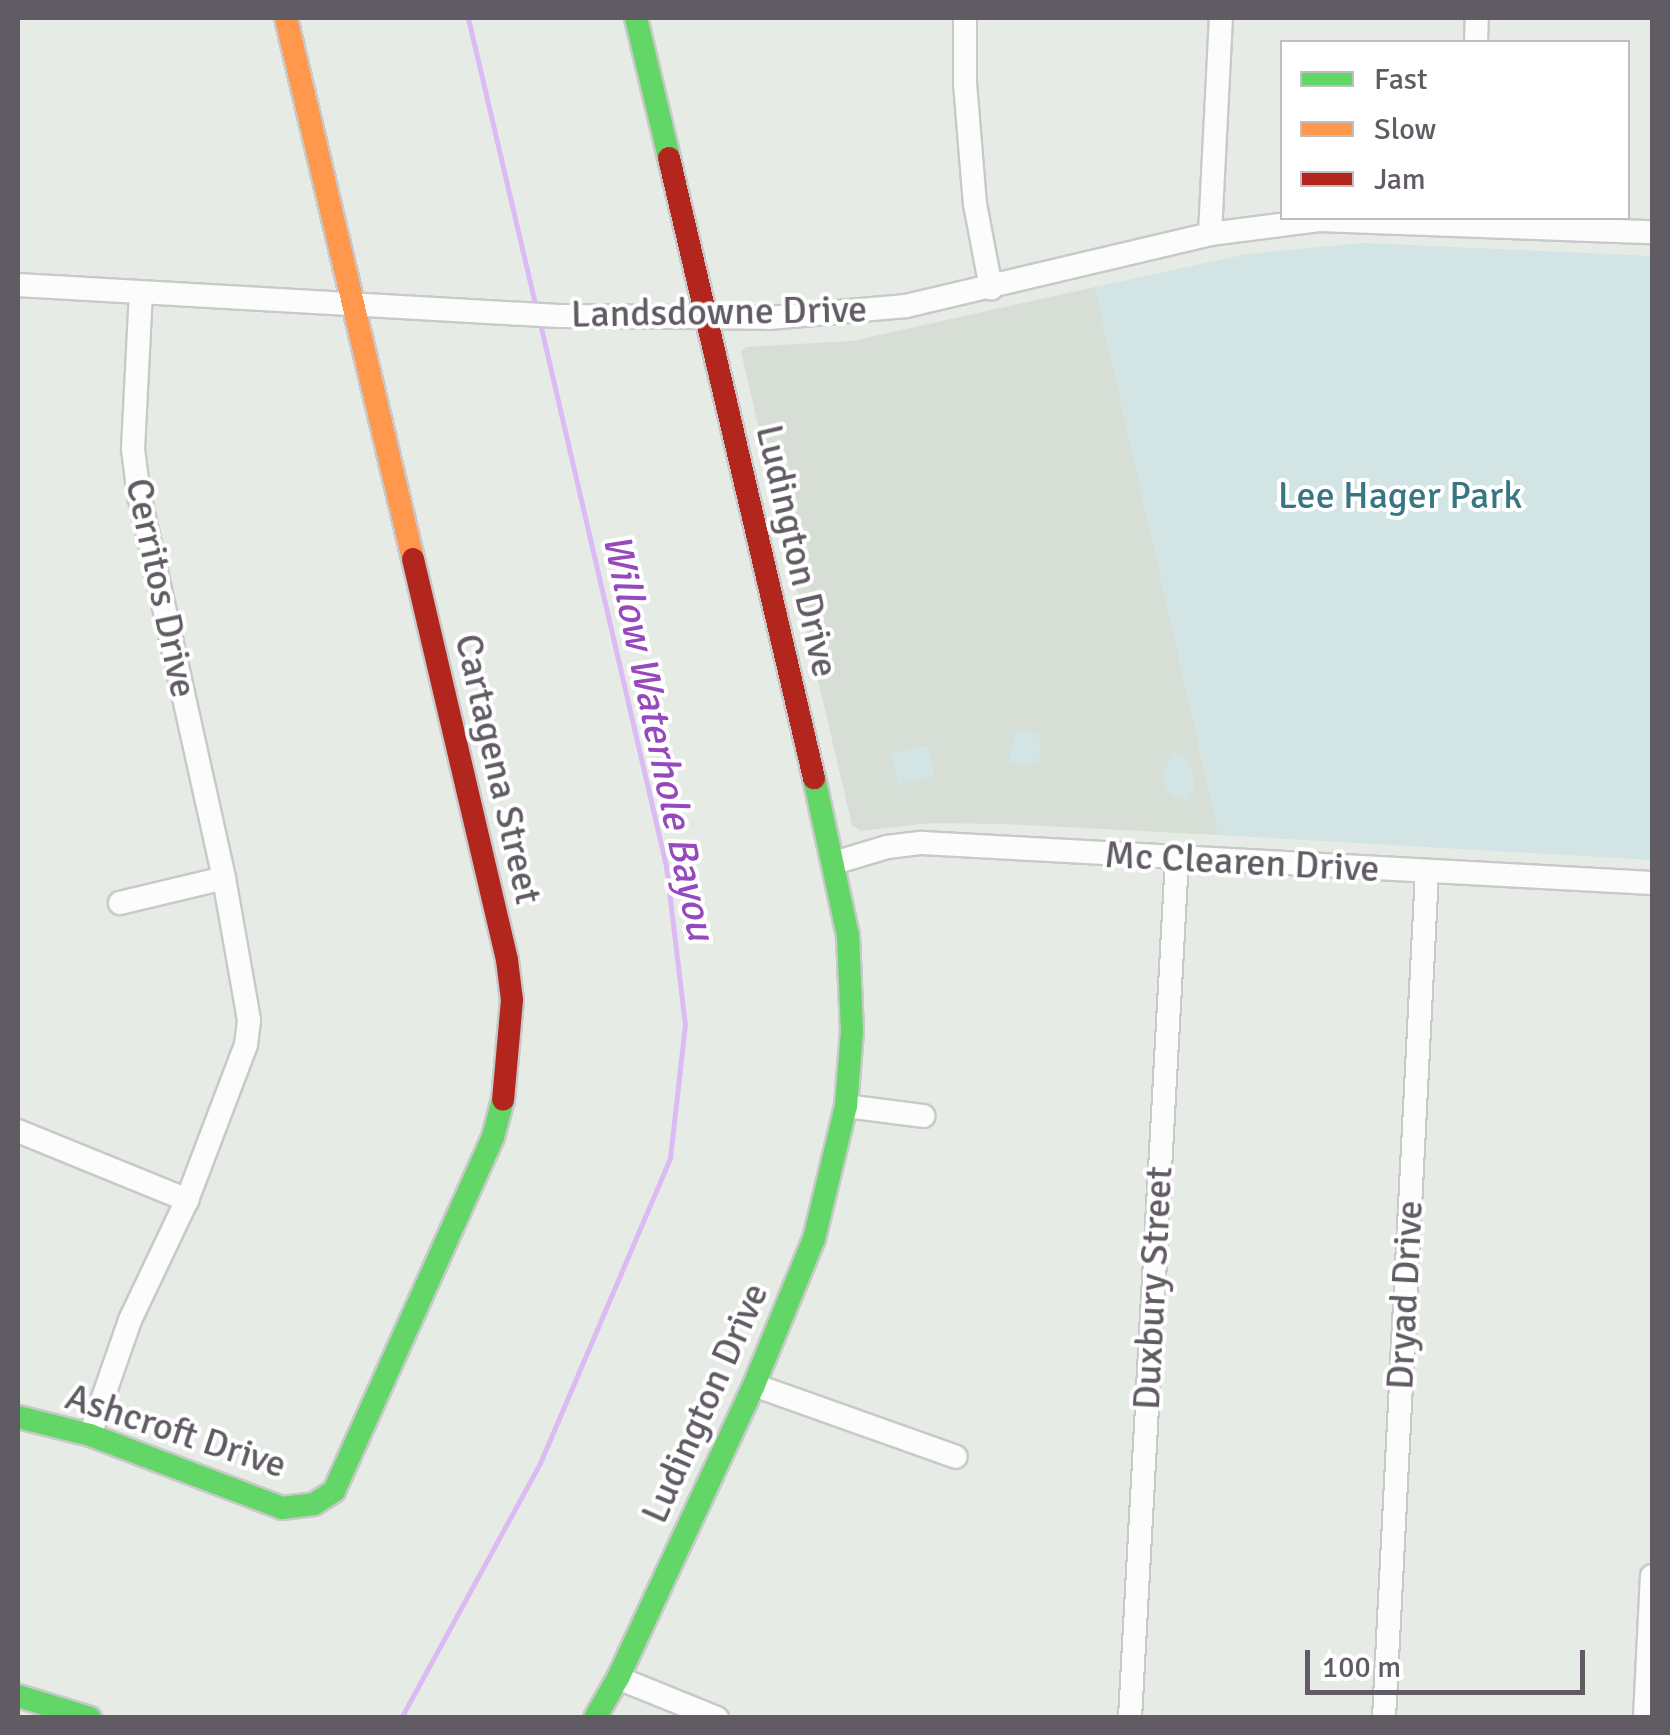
<!DOCTYPE html>
<style>
body{margin:0}
#map{position:relative;width:1670px;height:1735px;overflow:hidden;background:#e6ebe5;font-family:Signika,sans-serif}
div>[style]{position:absolute}
.education>*{inset:0;background:#d7ded5}
.green>*{inset:0;background:#d2e4e4;transform-origin:0 0}
.stream>*{height:5px;margin:-2.5px;padding:0 2.5px;transform-origin:2.5px;border-radius:2.5px;background:#dcbbf4}
.roads{filter:drop-shadow(2px 0 #c8c9c9) drop-shadow(-2px 0 #c8c9c9) drop-shadow(0 2px #c8c9c9) drop-shadow(0 -2px #c8c9c9)}
.street>*{height:22px;margin:-11px;padding:0 11px;transform-origin:11px;border-radius:11px;background:#fbfcfb}
.fast>*{height:22px;margin:-11px;padding:0 11px;transform-origin:11px;border-radius:11px;background:#63d668}
.slow>*{height:22px;margin:-11px;padding:0 11px;transform-origin:11px;border-radius:11px;background:#ff974d}
.jam>*{height:22px;margin:-11px;padding:0 11px;transform-origin:11px;border-radius:11px;background:#b3261e}
span{translate:-50% -50%;white-space:nowrap;text-align:center;line-height:1.15;-webkit-text-stroke:8px #fff;paint-order:stroke}
.street-label{font-size:38px;color:#615b63}
.park-label{font-size:38px;color:#397684}
.water-label{font-size:40px;color:#9549bd;font-style:italic}
.frame{position:absolute;inset:0;border:20px solid #615b63;pointer-events:none}
.legend{position:absolute;left:1280px;top:40px;width:350px;height:180px;box-sizing:border-box;background:#fff;border:2px solid #c0bdc1;margin:0;padding:12px 18px;list-style:none;font-size:30px;color:#615b63}
.legend li{display:flex;align-items:center;gap:20px;height:50px}
.legend b{width:50px;border:2px solid #c0bdc1}
.scale{position:absolute;left:1305px;top:1650px;width:280px;height:45px;box-sizing:border-box;border:5px solid #615b63;border-top:0;padding-left:12px;font-size:30px;line-height:35px;white-space:nowrap;color:#615b63;-webkit-text-stroke:8px #fff;paint-order:stroke}
</style>
<div id="map">
<div class="education">
<i style="clip-path:polygon(1095px 287px,1219px 835px,1005px 824px,930px 823px,861px 831px,852px 825px,741px 352px,746px 347px,852px 341px)"></i>
</div>
<div class="green">
<i style="clip-path:polygon(1363px 243px,1652px 256px,1652px 860px,1219px 835px,1095px 287px,1247px 254px)"></i>
<i style="clip-path:polygon(1016px 728px,1038px 735px,1040px 741px,1039px 762px,1027px 767px,1008px 762px)"></i>
<i style="left:928px;top:745px;width:32px;height:38px;rotate:77deg"></i>
<i style="clip-path:polygon(1174px 752px,1182px 753px,1194px 775px,1195px 792px,1187px 801px,1171px 795px,1160px 776px)"></i>
</div>
<div class="stream">
<i style="left:468px;top:18px;width:299px;rotate:76.8deg"></i>
<i style="left:401px;top:1718px;width:290px;rotate:-61.4deg"></i>
<i style="left:540px;top:1463px;width:332px;rotate:-66.9deg"></i>
<i style="left:670px;top:1158px;width:134px;rotate:-83.6deg"></i>
<i style="left:685px;top:1025px;width:160px;rotate:-96.8deg"></i>
<i style="left:666px;top:866px;width:562px;rotate:-103.07deg"></i>
</div>
<div class="roads">
<div class="street">
<i style="left:965px;top:18px;width:65px;rotate:90deg"></i>
<i style="left:965px;top:83px;width:121px;rotate:85.3deg"></i>
<i style="left:975px;top:204px;width:86px;rotate:79.2deg"></i>
<i style="left:1476px;top:42px;width:24px;rotate:-88deg"></i>
<i style="left:1210px;top:234px;width:216px;rotate:-87.1deg"></i>
<i style="left:18px;top:285px;width:542px;rotate:3.28deg"></i>
<i style="left:559px;top:316px;width:210px;rotate:0.5deg"></i>
<i style="left:769px;top:318px;width:138px;rotate:-5deg"></i>
<i style="left:906px;top:306px;width:312px;rotate:-13.3deg"></i>
<i style="left:1210px;top:234px;width:110px;rotate:-7.3deg"></i>
<i style="left:1319px;top:220px;width:333px;rotate:2.1deg"></i>
<i style="left:834px;top:863px;width:55px;rotate:-16.8deg"></i>
<i style="left:887px;top:847px;width:35px;rotate:-7deg"></i>
<i style="left:922px;top:843px;width:731px;rotate:3.14deg"></i>
<i style="left:120px;top:903px;width:107px;rotate:-13.5deg"></i>
<i style="left:846px;top:1106px;width:78px;rotate:7.4deg"></i>
<i style="left:18px;top:1131px;width:183px;rotate:22.2deg"></i>
<i style="left:754px;top:1385px;width:214px;rotate:19.6deg"></i>
<i style="left:90px;top:1435px;width:122px;rotate:-70.8deg"></i>
<i style="left:130px;top:1320px;width:133px;rotate:-64.6deg"></i>
<i style="left:187px;top:1200px;width:166px;rotate:-69.2deg"></i>
<i style="left:246px;top:1045px;width:25px;rotate:-83deg"></i>
<i style="left:249px;top:1020px;width:144px;rotate:-100deg"></i>
<i style="left:224px;top:878px;width:391px;rotate:-102.5deg"></i>
<i style="left:139px;top:496px;width:47px;rotate:-97.3deg"></i>
<i style="left:133px;top:449px;width:156px;rotate:-87.1deg"></i>
<i style="left:618px;top:1678px;width:107px;rotate:22deg"></i>
<i style="left:1130px;top:1718px;width:860px;rotate:-86.87deg"></i>
<i style="left:1384px;top:1718px;width:847px;rotate:-87.09deg"></i>
<i style="left:1645px;top:1718px;width:142px;rotate:-87.2deg"></i>
</div>
<div class="fast">
<i style="left:636px;top:18px;width:144px;rotate:76.7deg"></i>
<i style="left:18px;top:1417px;width:74px;rotate:14deg"></i>
<i style="left:90px;top:1435px;width:205px;rotate:20.8deg"></i>
<i style="left:282px;top:1508px;width:32px;rotate:-7deg"></i>
<i style="left:314px;top:1504px;width:24px;rotate:-33deg"></i>
<i style="left:334px;top:1491px;width:388px;rotate:-65.8deg"></i>
<i style="left:493px;top:1137px;width:38px;rotate:-75deg"></i>
<i style="left:18px;top:1696px;width:75px;rotate:17deg"></i>
<i style="left:595px;top:1718px;width:46px;rotate:-60.1deg"></i>
<i style="left:618px;top:1678px;width:323px;rotate:-65.1deg"></i>
<i style="left:754px;top:1385px;width:158px;rotate:-67.7deg"></i>
<i style="left:814px;top:1239px;width:137px;rotate:-76.5deg"></i>
<i style="left:846px;top:1106px;width:75px;rotate:-85.4deg"></i>
<i style="left:852px;top:1031px;width:95px;rotate:-92.4deg"></i>
<i style="left:848px;top:936px;width:162px;rotate:-102.1deg"></i>
</div>
<div class="slow">
<i style="left:286px;top:18px;width:556px;rotate:76.79deg"></i>
</div>
<div class="jam">
<i style="left:669px;top:158px;width:637px;rotate:76.84deg"></i>
<i style="left:413px;top:559px;width:412px;rotate:76.8deg"></i>
<i style="left:507px;top:960px;width:40px;rotate:82.9deg"></i>
<i style="left:512px;top:1000px;width:100px;rotate:95.1deg"></i>
</div>
</div>
<div class="street-label">
<span style="left:719px;top:312px;rotate:-1deg">Landsdowne Drive</span>
<span style="left:797px;top:551px;rotate:77deg">Ludington Drive</span>
<span style="left:161px;top:588px;rotate:78deg">Cerritos Drive</span>
<span style="left:498px;top:769px;rotate:77deg">Cartagena Street</span>
<span style="left:1242px;top:862px;rotate:3deg">Mc Clearen Drive</span>
<span style="left:1153px;top:1288px;rotate:-87deg">Duxbury Street</span>
<span style="left:1405px;top:1295px;rotate:-87deg">Dryad Drive</span>
<span style="left:705px;top:1403px;rotate:-66deg">Ludington Drive</span>
<span style="left:176px;top:1431px;rotate:18deg">Ashcroft Drive</span>
</div>
<div class="park-label">
<span style="left:1400px;top:496px">Lee Hager Park</span>
</div>
<div class="water-label">
<span style="left:659px;top:737px;rotate:78deg">Willow Waterhole Bayou</span>
</div>
<div class="frame"></div>
<ul class="legend">
<li><b style="height:12px;background:#63d668"></b>Fast</li>
<li><b style="height:12px;background:#ff974d"></b>Slow</li>
<li><b style="height:12px;background:#b3261e"></b>Jam</li>
</ul>
<div class="scale">100 m</div>
</div>
